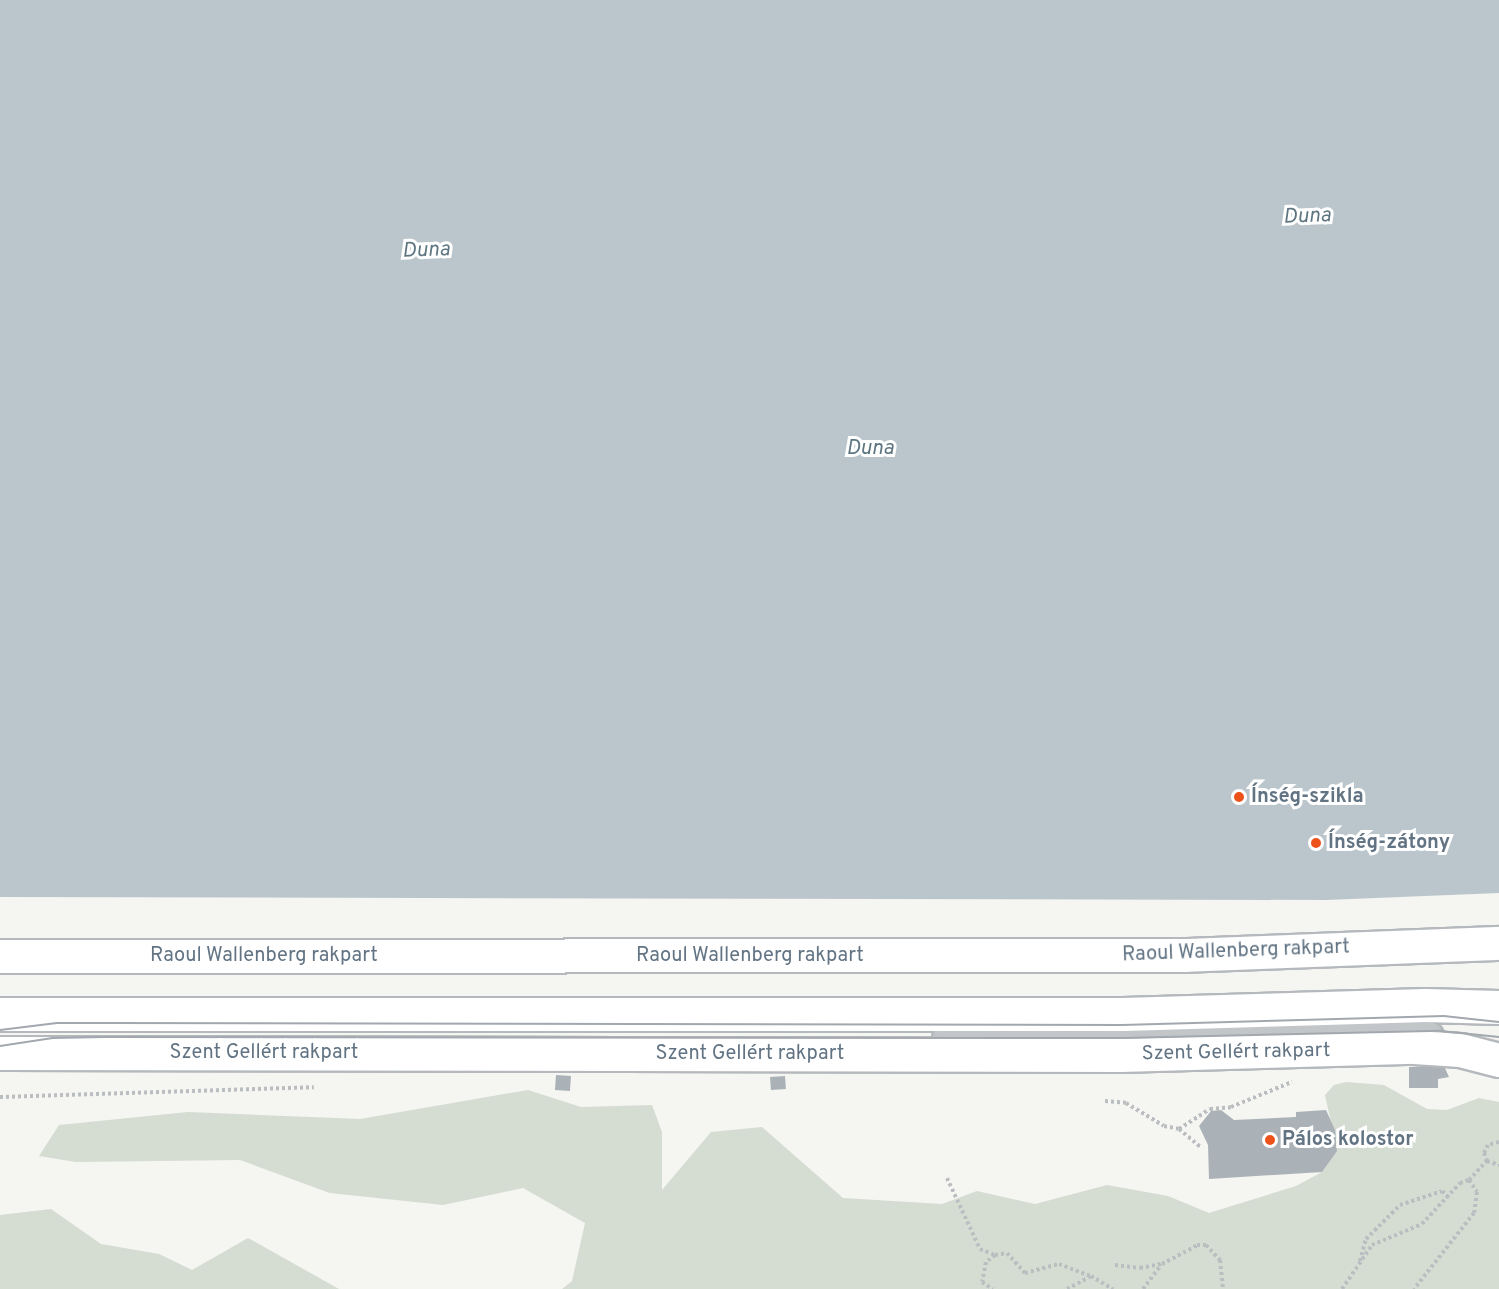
<!DOCTYPE html>
<meta charset="utf-8">
<style>
body{margin:0}
#map{position:relative;width:1499px;height:1289px;overflow:hidden;background:#f5f5f1;font-family:Overpass,sans-serif}
div>[style]{position:absolute}
.green>*{inset:0;background:#d5dcd2}
.water>*{inset:0;background:#bbc6cc}
.building>*{inset:0;background:#aab2b8;transform-origin:0 0}
.path>*{height:4px;margin-top:-2px;transform-origin:0;background:repeating-linear-gradient(90deg,#bbbec0 0 3px,transparent 0 6px)}
.roads{filter:drop-shadow(2px 0 #b5b9bd) drop-shadow(-2px 0 #b5b9bd) drop-shadow(0 2px #b5b9bd) drop-shadow(0 -2px #b5b9bd)}
.minor>*{height:33px;margin:-16.5px;padding:0 16.5px;transform-origin:16.5px;border-radius:16.5px;background:#c2c6c9}
.major>*{height:33px;margin:-16.5px;padding:0 16.5px;transform-origin:16.5px;border-radius:16.5px;background:#fff}
.tram>*{height:1.5px;margin:-0.75px;padding:0 0.75px;transform-origin:0.75px;border-radius:0.75px;background:#a2a8ae}
.dots>*{width:16px;height:16px;translate:-50% -50%;box-sizing:border-box;border:3px solid #fff;border-radius:50%}
span{translate:-50% -50%;white-space:nowrap;text-align:center;line-height:1.15;-webkit-text-stroke:6px #fff;paint-order:stroke}
.poi-label{font-size:20px;color:#627484;font-weight:700}
.left{translate:0 -50%;text-align:left}
.street-label{font-size:20px;color:#627484}
.water-label{font-size:21px;color:#5e7681;font-style:italic}
</style>
<div id="map">
<div class="green">
<i style="clip-path:polygon(1346px 1082px,1384px 1085px,1427px 1109px,1447px 1110px,1479px 1098px,1499px 1102px,1499px 1289px,562px 1289px,572px 1281px,585px 1223px,523px 1188px,443px 1205px,330px 1193px,240px 1160px,76px 1162px,39px 1156px,59px 1125px,188px 1112px,360px 1119px,528px 1090px,581px 1107px,652px 1105px,662px 1132px,662px 1190px,711px 1132px,762px 1127px,843px 1198px,942px 1204px,977px 1191px,1035px 1204px,1107px 1185px,1168px 1196px,1209px 1213px,1296px 1186px,1322px 1172px,1337px 1150px,1325px 1095px,1334px 1085px)"></i>
<i style="clip-path:polygon(51px 1209px,101px 1244px,159px 1254px,192px 1270px,248px 1238px,339px 1289px,0 1289px,0 1215px)"></i>
</div>
<div class="water">
<i style="clip-path:polygon(0 0,1499px 0,1499px 893px,1326px 900px,0 897px)"></i>
</div>
<div class="building">
<i style="clip-path:polygon(1444px 1066px,1449px 1077px,1438px 1079px,1438px 1088px,1409px 1088px,1409px 1067px)"></i>
<i style="left:556px;top:1075px;width:15px;height:15px;rotate:4deg"></i>
<i style="left:785px;top:1076px;width:13px;height:15px;rotate:86deg"></i>
<i style="clip-path:polygon(1221px 1110px,1234px 1120px,1296px 1117px,1296px 1112px,1326px 1110px,1335px 1130px,1337px 1151px,1322px 1172px,1209px 1179px,1208px 1145px,1199px 1126px,1211px 1111px)"></i>
</div>
<div class="path">
<i style="left:0;top:1097px;width:314px;rotate:-1.8deg"></i>
<i style="left:1105px;top:1101px;width:21px;rotate:5deg"></i>
<i style="left:1126px;top:1103px;width:44px;rotate:31.2deg"></i>
<i style="left:1164px;top:1126px;width:15px;rotate:11deg"></i>
<i style="left:1179px;top:1129px;width:37px;rotate:-33deg"></i>
<i style="left:1210px;top:1109px;width:21px;rotate:-5deg"></i>
<i style="left:1231px;top:1107px;width:66px;rotate:-22.3deg"></i>
<i style="left:1179px;top:1129px;width:30px;rotate:40deg"></i>
<i style="left:1499px;top:1142px;width:11px;rotate:165deg"></i>
<i style="left:1488px;top:1145px;width:9px;rotate:117deg"></i>
<i style="left:1484px;top:1153px;width:9px;rotate:69deg"></i>
<i style="left:1487px;top:1161px;width:13px;rotate:18deg"></i>
<i style="left:947px;top:1178px;width:78px;rotate:65.1deg"></i>
<i style="left:980px;top:1249px;width:16px;rotate:22deg"></i>
<i style="left:995px;top:1255px;width:11px;rotate:142deg"></i>
<i style="left:986px;top:1262px;width:20px;rotate:101deg"></i>
<i style="left:982px;top:1282px;width:13px;rotate:32deg"></i>
<i style="left:1469px;top:1180px;width:26px;rotate:-47deg"></i>
<i style="left:995px;top:1255px;width:12px;rotate:-9deg"></i>
<i style="left:1007px;top:1253px;width:27px;rotate:48deg"></i>
<i style="left:1025px;top:1273px;width:35px;rotate:-15deg"></i>
<i style="left:1059px;top:1264px;width:34px;rotate:21deg"></i>
<i style="left:1360px;top:1261px;width:23px;rotate:-75deg"></i>
<i style="left:1366px;top:1239px;width:48px;rotate:-45deg"></i>
<i style="left:1400px;top:1205px;width:44px;rotate:-18.4deg"></i>
<i style="left:1442px;top:1191px;width:10px;rotate:45deg"></i>
<i style="left:1115px;top:1265px;width:25px;rotate:7deg"></i>
<i style="left:1140px;top:1268px;width:21px;rotate:-11deg"></i>
<i style="left:1067px;top:1289px;width:27px;rotate:-28deg"></i>
<i style="left:1091px;top:1276px;width:26px;rotate:31deg"></i>
<i style="left:1143px;top:1289px;width:31px;rotate:-53deg"></i>
<i style="left:1162px;top:1264px;width:40px;rotate:-28deg"></i>
<i style="left:1197px;top:1245px;width:9px"></i>
<i style="left:1206px;top:1245px;width:21px;rotate:47deg"></i>
<i style="left:1220px;top:1260px;width:29px;rotate:84deg"></i>
<i style="left:1342px;top:1289px;width:53px;rotate:-55.7deg"></i>
<i style="left:1372px;top:1245px;width:54px;rotate:-22.8deg"></i>
<i style="left:1422px;top:1224px;width:56px;rotate:-47.2deg"></i>
<i style="left:1460px;top:1183px;width:9px;rotate:-18deg"></i>
<i style="left:1469px;top:1180px;width:14px;rotate:56deg"></i>
<i style="left:1477px;top:1192px;width:21px;rotate:98deg"></i>
<i style="left:1474px;top:1213px;width:97px;rotate:128.3deg"></i>
</div>
<div class="roads">
<div class="minor">
<i style="left:949px;top:1038px;width:461px;rotate:-0.9deg"></i>
<i style="left:1410px;top:1031px;width:18px;rotate:22deg"></i>
</div>
<div class="major">
<i style="left:0;top:956px;width:1184px;rotate:-0.05deg"></i>
<i style="left:1184px;top:955px;width:315px;rotate:-2.2deg"></i>
<i style="left:0;top:1014px;width:1123px"></i>
<i style="left:1123px;top:1014px;width:302px;rotate:-1.7deg"></i>
<i style="left:1425px;top:1005px;width:74px;rotate:1.5deg"></i>
<i style="left:0;top:1053px;width:1120px;rotate:0.1deg"></i>
<i style="left:1120px;top:1055px;width:294px;rotate:-1.6deg"></i>
<i style="left:1414px;top:1047px;width:46px;rotate:3.7deg"></i>
<i style="left:1460px;top:1050px;width:40px;rotate:14.4deg"></i>
</div>
</div>
<div class="tram">
<i style="left:0;top:1030px;width:57px;rotate:-7deg"></i>
<i style="left:57px;top:1023px;width:53px"></i>
<i style="left:110px;top:1023px;width:1012px;rotate:0.11deg"></i>
<i style="left:1122px;top:1025px;width:322px;rotate:-1.6deg"></i>
<i style="left:1444px;top:1016px;width:55px;rotate:6.2deg"></i>
<i style="left:0;top:1046px;width:53px;rotate:-8.7deg"></i>
<i style="left:52px;top:1038px;width:53px;rotate:-1.1deg"></i>
<i style="left:105px;top:1037px;width:1017px;rotate:0.06deg"></i>
<i style="left:1122px;top:1038px;width:319px;rotate:-1.3deg"></i>
<i style="left:1441px;top:1031px;width:58px;rotate:5.9deg"></i>
</div>
<div class="dots">
<i style="left:1239px;top:797px;background:#ec521a"></i>
<i style="left:1316px;top:843px;background:#ec521a"></i>
<i style="left:1270px;top:1140px;background:#ec521a"></i>
</div>
<div class="poi-label">
<span class="left" style="left:1251px;top:797px">Ínség-szikla</span>
<span class="left" style="left:1328px;top:843px">Ínség-zátony</span>
<span class="left" style="left:1282px;top:1140px">Pálos kolostor</span>
</div>
<div class="street-label">
<span style="left:1236px;top:952px;rotate:-2deg">Raoul Wallenberg rakpart</span>
<span style="left:264px;top:956px">Raoul Wallenberg rakpart</span>
<span style="left:750px;top:956px">Raoul Wallenberg rakpart</span>
<span style="left:264px;top:1053px">Szent Gellért rakpart</span>
<span style="left:1236px;top:1053px;rotate:-1deg">Szent Gellért rakpart</span>
<span style="left:750px;top:1054px">Szent Gellért rakpart</span>
</div>
<div class="water-label">
<span style="left:1307px;top:217px;rotate:-2deg">Duna</span>
<span style="left:426px;top:251px;rotate:-2deg">Duna</span>
<span style="left:870px;top:449px">Duna</span>
</div>
</div>
